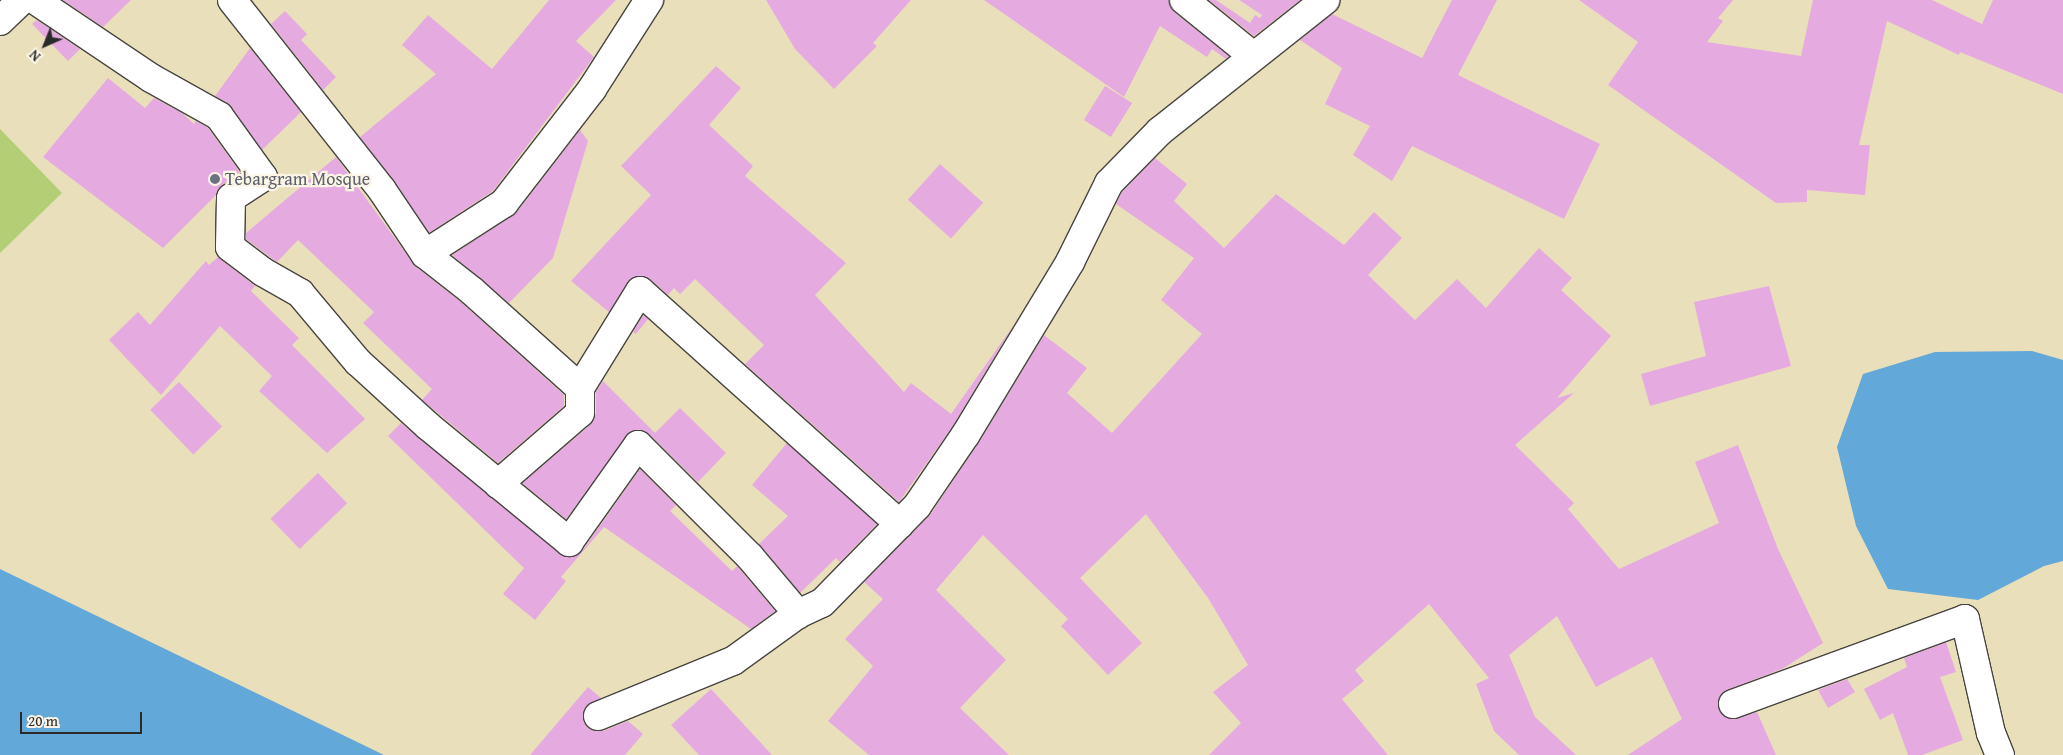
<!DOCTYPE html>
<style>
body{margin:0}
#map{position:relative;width:2063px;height:755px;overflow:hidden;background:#eadfbb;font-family:"Gentium Book Plus",serif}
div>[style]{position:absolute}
.green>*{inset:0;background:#b3ce74}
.water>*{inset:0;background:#62a8d8}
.building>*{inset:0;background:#e5abe0;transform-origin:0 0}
.roads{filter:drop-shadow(1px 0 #484641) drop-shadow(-1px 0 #484641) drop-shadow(0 1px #484641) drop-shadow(0 -1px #484641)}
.street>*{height:28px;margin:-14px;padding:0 14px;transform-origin:14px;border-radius:14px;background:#fff}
.dots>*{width:14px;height:14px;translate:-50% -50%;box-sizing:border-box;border:2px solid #fcf5e5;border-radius:50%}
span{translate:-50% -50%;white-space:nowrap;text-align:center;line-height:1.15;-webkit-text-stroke:4.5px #fcf5e5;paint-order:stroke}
.worship-label{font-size:18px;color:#5b616d}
.left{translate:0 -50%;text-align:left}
.north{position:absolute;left:20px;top:20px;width:50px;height:50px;-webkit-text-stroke:4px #fcf5e5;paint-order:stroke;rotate:224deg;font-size:14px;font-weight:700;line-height:20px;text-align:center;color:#2b2b2b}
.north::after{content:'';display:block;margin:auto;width:18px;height:22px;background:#2b2b2b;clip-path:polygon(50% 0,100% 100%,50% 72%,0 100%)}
.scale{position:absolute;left:20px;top:712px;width:122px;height:22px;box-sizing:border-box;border:2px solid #2b2b2b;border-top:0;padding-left:6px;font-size:15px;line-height:18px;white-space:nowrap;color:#2b2b2b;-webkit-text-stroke:4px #fcf5e5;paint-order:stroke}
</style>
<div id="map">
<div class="green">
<i style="clip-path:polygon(0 129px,62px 193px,0 253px)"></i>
</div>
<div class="water">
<i style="clip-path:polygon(2032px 351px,2063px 360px,2063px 561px,2044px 566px,1978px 600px,1888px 589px,1856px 526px,1837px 447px,1863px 374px,1935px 352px)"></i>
<i style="clip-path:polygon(0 569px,384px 755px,0 755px)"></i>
</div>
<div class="building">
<i style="clip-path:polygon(63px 0,131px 0,103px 27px)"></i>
<i style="clip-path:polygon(549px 0,616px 0,576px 41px,594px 57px,493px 191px,429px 233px,360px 137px,436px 74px,402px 45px,428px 15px,492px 69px)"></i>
<i style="clip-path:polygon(766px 0,911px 0,873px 43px,877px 46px,834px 89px,795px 49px)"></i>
<i style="clip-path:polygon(984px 0,1169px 0,1174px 12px,1229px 56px,1226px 59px,1212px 49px,1207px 57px,1160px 26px,1124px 97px)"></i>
<i style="clip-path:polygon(1209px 0,1216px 0,1250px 23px,1255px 15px,1260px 18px,1262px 15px,1239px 0,1300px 0,1254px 36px)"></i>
<i style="clip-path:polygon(1452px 0,1497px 0,1458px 75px,1600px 144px,1564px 219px,1412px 146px,1392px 181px,1353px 155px,1370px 126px,1325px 104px,1342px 68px,1300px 40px,1332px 14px,1422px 58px)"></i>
<i style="clip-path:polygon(1579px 0,1733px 0,1718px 18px,1723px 21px,1707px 42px,1801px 56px,1813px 0,1932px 0,1982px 24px,1993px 0,2063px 0,2063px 94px,1960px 52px,1959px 55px,1887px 21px,1859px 145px,1870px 145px,1865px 195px,1807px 190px,1807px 202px,1776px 203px,1608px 85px,1638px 42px)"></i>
<i style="clip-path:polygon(285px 11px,307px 34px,301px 40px,336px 77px,323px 90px,271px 24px)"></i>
<i style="clip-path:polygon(37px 20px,80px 49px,68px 61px,32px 24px)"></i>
<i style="clip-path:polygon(250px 48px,301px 112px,262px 150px,231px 107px,215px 96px)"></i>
<i style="clip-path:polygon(716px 66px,741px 88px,709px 125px,753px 166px,745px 176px,846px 263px,815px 295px,904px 392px,911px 383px,951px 414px,1013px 326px,953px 426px,899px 502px,745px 364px,764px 345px,695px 279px,680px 294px,674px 288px,668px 295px,650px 279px,634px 277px,609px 312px,571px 281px,651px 195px,621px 166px)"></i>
<i style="clip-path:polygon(108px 78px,145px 108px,154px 98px,182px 113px,194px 124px,196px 121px,208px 128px,240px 172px,222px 185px,216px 195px,163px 248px,43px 157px)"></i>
<i style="left:1105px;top:86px;width:32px;height:40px;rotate:32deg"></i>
<i style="clip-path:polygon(580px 130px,588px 141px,553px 258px,509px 303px,452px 255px,516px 213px)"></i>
<i style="clip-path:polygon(336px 157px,415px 266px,462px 303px,564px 395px,564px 406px,498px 463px,422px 400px,432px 389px,363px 323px,374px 312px,298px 240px,277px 262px,246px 239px,246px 233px)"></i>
<i style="clip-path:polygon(1155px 158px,1187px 184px,1174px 201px,1224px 248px,1276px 194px,1344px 245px,1374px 212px,1402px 238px,1368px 275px,1415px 320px,1457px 279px,1486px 308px,1539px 248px,1572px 278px,1561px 290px,1611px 336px,1557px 398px,1574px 393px,1515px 445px,1574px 503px,1568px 509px,1619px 569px,1719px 523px,1695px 462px,1738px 445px,1778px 549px,1823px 643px,1782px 669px,1727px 690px,1718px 701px,1719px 710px,1730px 719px,1757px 712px,1776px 755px,1628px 755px,1682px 719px,1652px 657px,1596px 687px,1557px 616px,1509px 655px,1535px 717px,1576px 755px,1519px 755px,1494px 731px,1476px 684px,1489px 678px,1429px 604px,1355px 670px,1364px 681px,1342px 699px,1388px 755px,1209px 755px,1241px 723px,1213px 692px,1248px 665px,1208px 598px,1146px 514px,1080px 578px,1142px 643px,1108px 675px,1061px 626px,1068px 619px,983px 535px,936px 590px,1006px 660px,960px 708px,1009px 755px,869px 755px,828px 721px,873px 666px,845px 639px,883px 599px,864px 582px,930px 515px,979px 442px,1044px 335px,1087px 368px,1067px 393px,1112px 433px,1202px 334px,1161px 300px,1194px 258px,1116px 204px,1122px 192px)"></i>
<i style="left:940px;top:164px;width:58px;height:48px;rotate:42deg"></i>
<i style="clip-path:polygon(218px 257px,255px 286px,251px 291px,299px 338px,292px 345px,365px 419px,327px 453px,259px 391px,272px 376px,220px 326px,161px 395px,109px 340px,138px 312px,150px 325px,206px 261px,209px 265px)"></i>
<i style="clip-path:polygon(1769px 286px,1791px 366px,1650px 406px,1641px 374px,1706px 356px,1694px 302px)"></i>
<i style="clip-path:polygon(643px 315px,648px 319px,636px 334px,633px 332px)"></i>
<i style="clip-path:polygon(603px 381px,655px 433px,680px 408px,726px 453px,698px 482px,649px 434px,641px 430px,632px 431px,566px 519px,522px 483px,590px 425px,596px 413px,596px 392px)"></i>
<i style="left:179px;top:382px;width:62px;height:40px;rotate:46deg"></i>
<i style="clip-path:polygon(401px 423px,566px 557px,582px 551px,640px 469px,676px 505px,670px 511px,732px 571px,737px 566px,775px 611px,751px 629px,604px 527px,561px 577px,566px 581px,535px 620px,503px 594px,524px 568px,388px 436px)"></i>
<i style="clip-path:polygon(787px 443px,877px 524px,840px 562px,836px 558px,800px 593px,759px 544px,788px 516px,752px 485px)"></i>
<i style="left:318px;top:473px;width:42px;height:66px;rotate:46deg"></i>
<i style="clip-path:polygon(1946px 642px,1956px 672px,1940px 677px,1963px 740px,1922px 755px,1908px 755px,1893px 713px,1880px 720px,1864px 689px,1907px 667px,1904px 658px)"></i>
<i style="clip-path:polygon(1847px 679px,1855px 692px,1828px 708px,1818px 690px)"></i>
<i style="clip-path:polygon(588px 687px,601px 698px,585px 707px,583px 721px,588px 728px,603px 731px,628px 721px,643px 734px,625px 755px,530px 755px)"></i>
<i style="clip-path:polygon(711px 689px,772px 755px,699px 755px,671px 725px)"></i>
</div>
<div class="roads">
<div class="street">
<i style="left:35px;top:0;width:140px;rotate:33.9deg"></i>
<i style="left:151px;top:78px;width:78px;rotate:29.2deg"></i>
<i style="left:219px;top:116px;width:75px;rotate:54.2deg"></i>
<i style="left:263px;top:177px;width:38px;rotate:147deg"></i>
<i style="left:231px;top:198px;width:49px;rotate:91.2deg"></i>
<i style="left:230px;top:247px;width:41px;rotate:37.1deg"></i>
<i style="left:263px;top:272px;width:43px;rotate:29.6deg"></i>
<i style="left:300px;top:293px;width:90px;rotate:50deg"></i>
<i style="left:358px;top:362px;width:95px;rotate:42.4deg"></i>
<i style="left:428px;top:426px;width:183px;rotate:39.4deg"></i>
<i style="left:569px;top:542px;width:119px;rotate:-54.6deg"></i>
<i style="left:638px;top:445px;width:158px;rotate:45deg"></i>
<i style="left:750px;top:557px;width:75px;rotate:49.9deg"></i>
<i style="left:232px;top:0;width:242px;rotate:51.7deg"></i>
<i style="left:382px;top:190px;width:77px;rotate:56.1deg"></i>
<i style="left:425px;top:254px;width:60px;rotate:38.2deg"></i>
<i style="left:472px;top:291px;width:145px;rotate:41.9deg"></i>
<i style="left:1184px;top:0;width:87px;rotate:39deg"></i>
<i style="left:0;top:21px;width:30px;rotate:-44deg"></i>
<i style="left:425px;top:254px;width:94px;rotate:-32.8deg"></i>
<i style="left:504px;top:203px;width:144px;rotate:-52.3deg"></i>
<i style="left:592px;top:89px;width:106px;rotate:-57.4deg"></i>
<i style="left:498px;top:484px;width:108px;rotate:-40.9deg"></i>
<i style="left:580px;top:413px;width:25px;rotate:-90deg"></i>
<i style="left:580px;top:388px;width:114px;rotate:-58.3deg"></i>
<i style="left:640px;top:291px;width:349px;rotate:41.9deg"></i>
<i style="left:1733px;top:704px;width:247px;rotate:-20.1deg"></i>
<i style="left:1965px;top:619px;width:117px;rotate:77.2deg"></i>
<i style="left:1991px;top:733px;width:24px;rotate:68deg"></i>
<i style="left:598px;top:716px;width:146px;rotate:-22.2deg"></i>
<i style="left:733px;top:661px;width:80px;rotate:-35.9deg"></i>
<i style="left:798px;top:614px;width:26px;rotate:-25deg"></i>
<i style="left:822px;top:603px;width:136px;rotate:-45.6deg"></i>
<i style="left:917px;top:506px;width:87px;rotate:-55.8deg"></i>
<i style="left:966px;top:434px;width:201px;rotate:-58.8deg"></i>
<i style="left:1070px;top:262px;width:88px;rotate:-63.7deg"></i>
<i style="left:1109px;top:183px;width:73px;rotate:-45.6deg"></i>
<i style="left:1160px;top:131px;width:211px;rotate:-38.4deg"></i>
</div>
</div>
<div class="dots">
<i style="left:215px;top:179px;background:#6b7280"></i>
</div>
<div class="worship-label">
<span class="left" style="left:225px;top:179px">Tebargram Mosque</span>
</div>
<div class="north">N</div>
<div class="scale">20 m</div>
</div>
